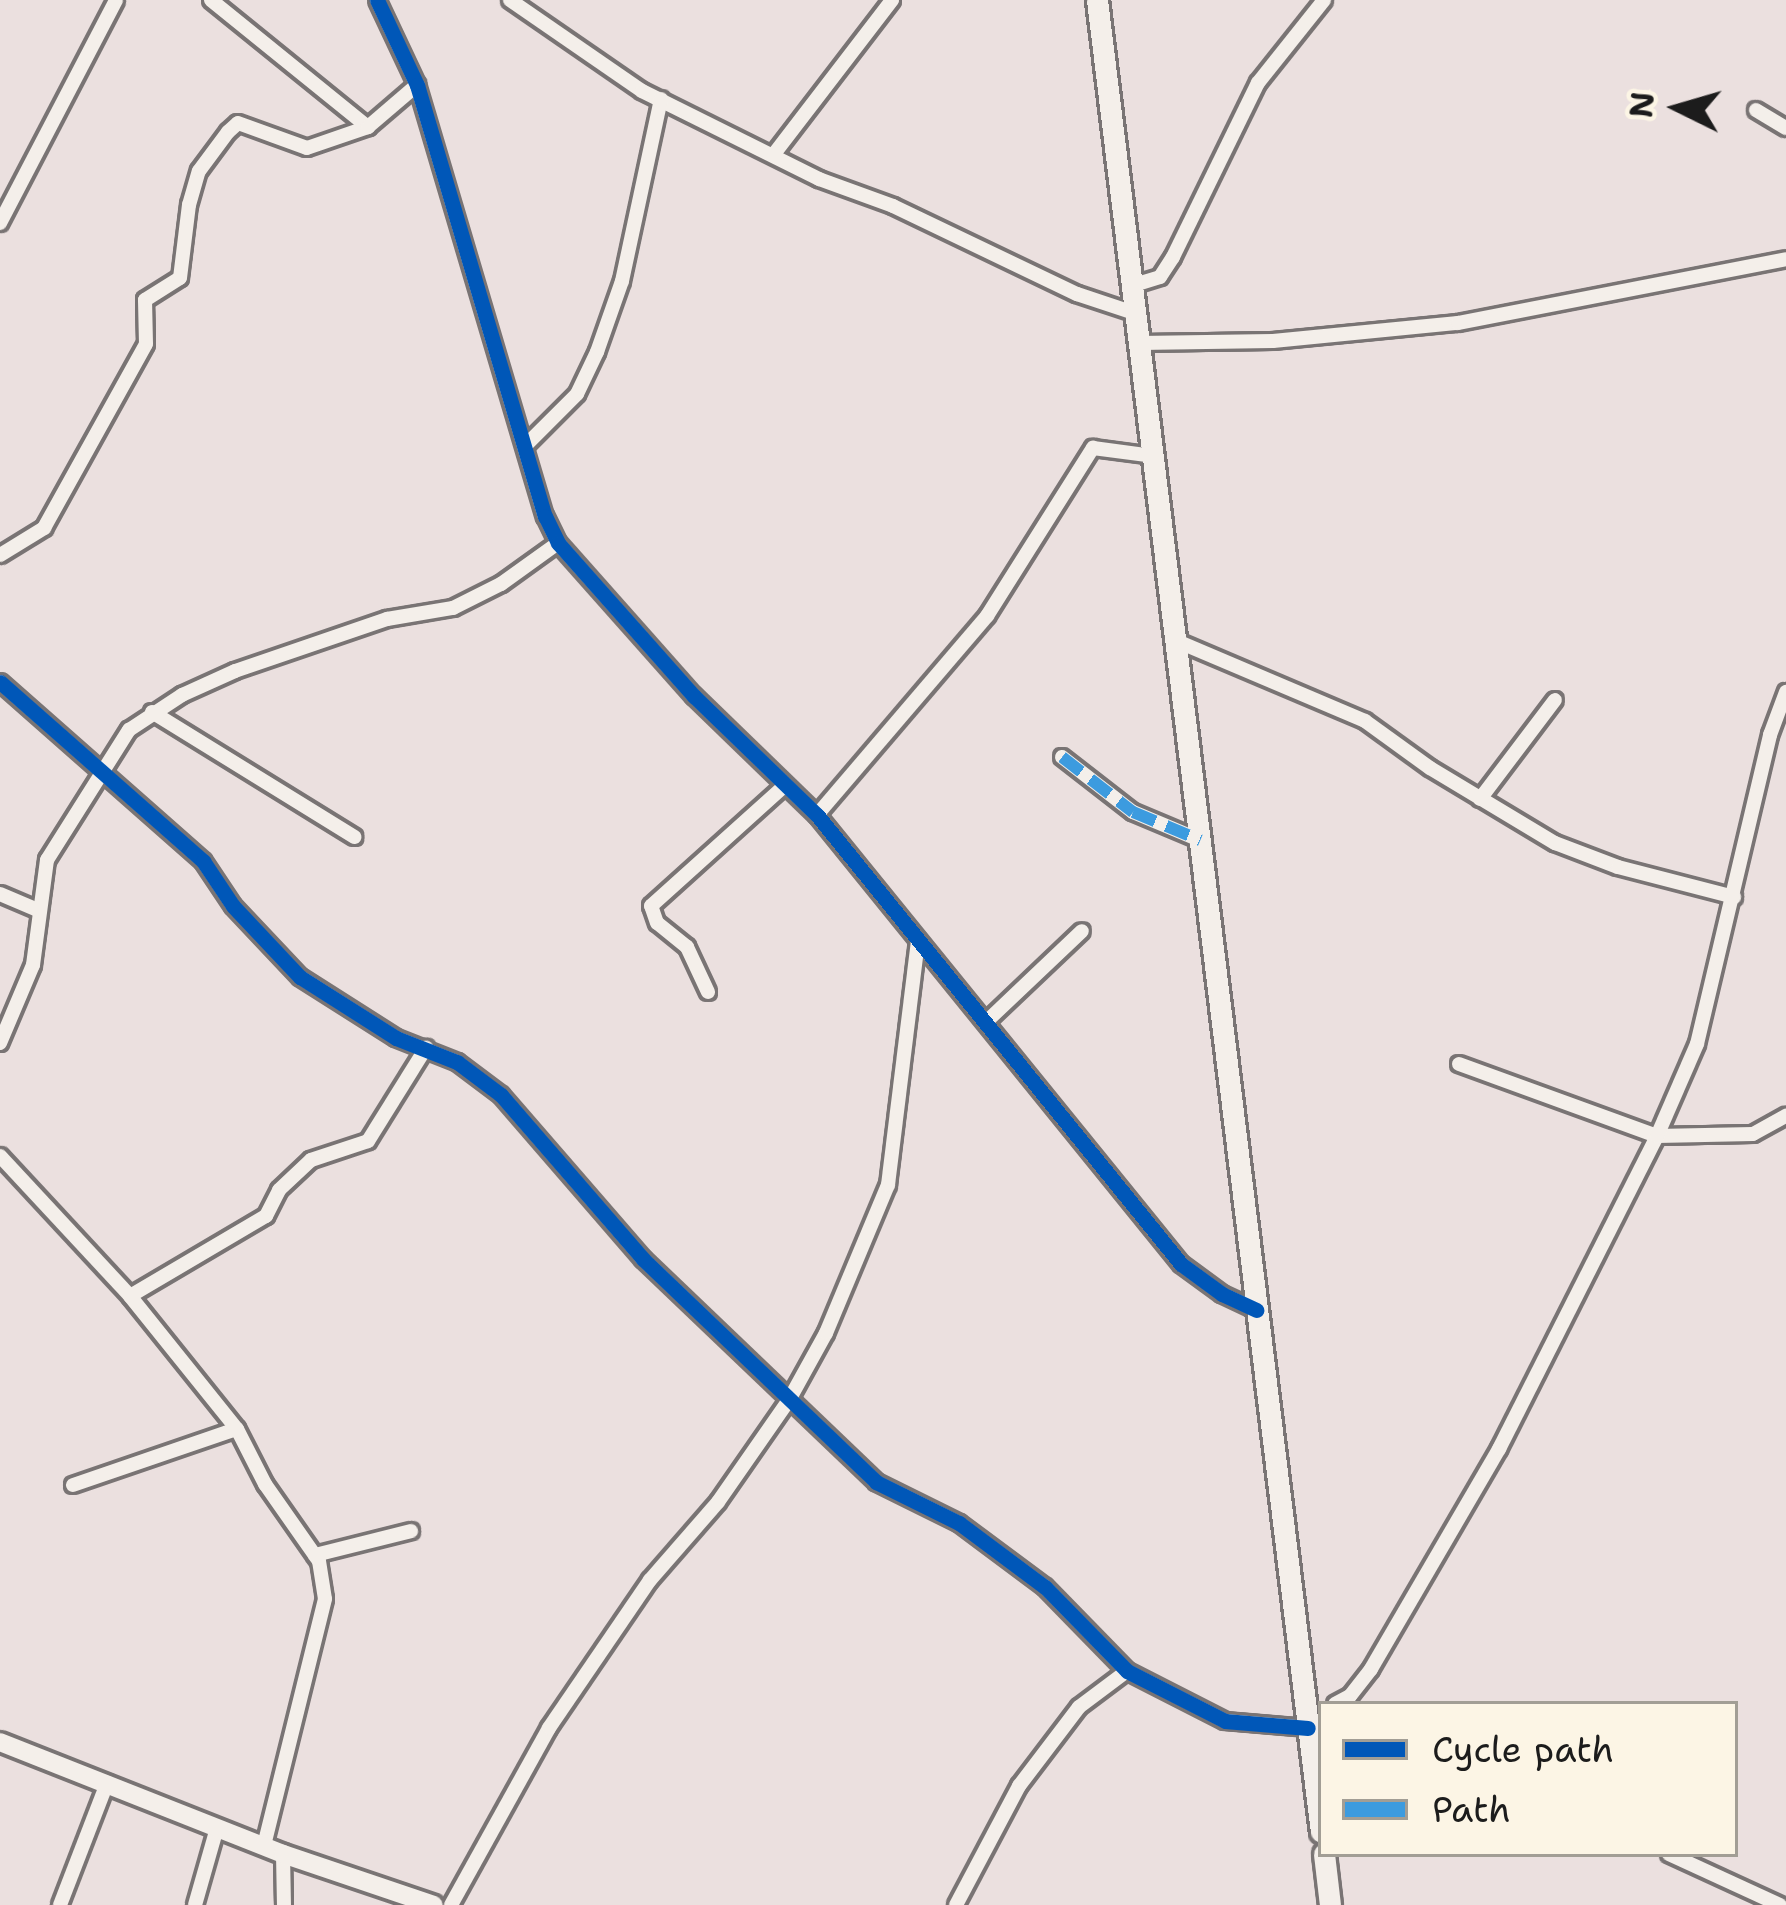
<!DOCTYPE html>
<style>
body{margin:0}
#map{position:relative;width:1786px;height:1905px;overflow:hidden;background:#ebe0df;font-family:"Shantell Sans",sans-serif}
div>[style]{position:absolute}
.roads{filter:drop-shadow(3px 0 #797474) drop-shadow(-3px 0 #797474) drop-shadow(0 3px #797474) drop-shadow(0 -3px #797474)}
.minor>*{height:14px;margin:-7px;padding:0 7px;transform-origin:7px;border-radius:7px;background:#f4efea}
.tertiary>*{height:18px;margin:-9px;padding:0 9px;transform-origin:9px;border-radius:9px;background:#f4efea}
.primary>*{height:21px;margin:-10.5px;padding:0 10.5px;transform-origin:10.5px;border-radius:10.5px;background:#f4efea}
.quiet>*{height:12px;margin-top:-6px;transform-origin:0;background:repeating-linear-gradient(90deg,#3c9bdf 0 24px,transparent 0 36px)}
.cycleway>*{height:15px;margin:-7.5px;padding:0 7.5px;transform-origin:7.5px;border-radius:7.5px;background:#0057b8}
span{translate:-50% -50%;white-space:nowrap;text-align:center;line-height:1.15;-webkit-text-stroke:9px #fcf5e5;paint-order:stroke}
.legend{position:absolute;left:1318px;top:1701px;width:420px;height:156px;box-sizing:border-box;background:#fcf5e5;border:3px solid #a29e95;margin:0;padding:15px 21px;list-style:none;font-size:36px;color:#1c1c1c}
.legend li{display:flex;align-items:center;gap:24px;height:60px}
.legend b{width:60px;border:3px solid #a29e95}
.north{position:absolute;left:1618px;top:48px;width:120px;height:120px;-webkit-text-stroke:9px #fcf5e5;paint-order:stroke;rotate:275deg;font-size:33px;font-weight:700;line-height:48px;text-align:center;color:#1c1c1c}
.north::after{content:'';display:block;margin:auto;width:42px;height:54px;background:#1c1c1c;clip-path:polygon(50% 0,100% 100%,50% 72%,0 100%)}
</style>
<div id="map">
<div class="roads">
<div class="minor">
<i style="left:211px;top:0;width:202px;rotate:39deg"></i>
<i style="left:377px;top:0;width:94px;rotate:64.8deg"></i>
<i style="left:417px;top:85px;width:450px;rotate:73.5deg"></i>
<i style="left:545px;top:516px;width:30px;rotate:64deg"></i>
<i style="left:558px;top:543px;width:205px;rotate:48.4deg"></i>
<i style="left:694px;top:696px;width:171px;rotate:44.1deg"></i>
<i style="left:817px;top:815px;width:578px;rotate:50.97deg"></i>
<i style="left:1181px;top:1264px;width:51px;rotate:36.2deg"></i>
<i style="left:1222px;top:1294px;width:38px;rotate:25deg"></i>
<i style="left:510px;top:0;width:160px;rotate:34.6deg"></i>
<i style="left:642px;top:91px;width:198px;rotate:26.4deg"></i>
<i style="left:819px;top:179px;width:79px;rotate:20deg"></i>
<i style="left:893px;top:206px;width:204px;rotate:25.6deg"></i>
<i style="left:1077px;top:294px;width:63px;rotate:18.4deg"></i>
<i style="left:1756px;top:110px;width:35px;rotate:31deg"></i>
<i style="left:774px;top:154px;width:194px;rotate:-52.5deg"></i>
<i style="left:0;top:223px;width:251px;rotate:-62.5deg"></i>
<i style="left:1134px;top:285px;width:27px;rotate:-17deg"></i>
<i style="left:1160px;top:277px;width:24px;rotate:-57deg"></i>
<i style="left:1173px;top:257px;width:194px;rotate:-64deg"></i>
<i style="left:1258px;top:83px;width:106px;rotate:-51.5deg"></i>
<i style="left:1140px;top:343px;width:133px;rotate:-0.9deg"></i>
<i style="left:1273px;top:341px;width:186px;rotate:-5.6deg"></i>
<i style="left:1458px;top:323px;width:334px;rotate:-11deg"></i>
<i style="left:526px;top:445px;width:72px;rotate:-45deg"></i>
<i style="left:577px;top:394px;width:47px;rotate:-64.5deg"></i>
<i style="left:597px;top:352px;width:75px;rotate:-70.6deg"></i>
<i style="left:622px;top:281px;width:186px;rotate:-77.9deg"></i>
<i style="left:0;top:555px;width:52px;rotate:-31.5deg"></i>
<i style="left:44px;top:528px;width:210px;rotate:-61deg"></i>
<i style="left:146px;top:344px;width:44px;rotate:-91.3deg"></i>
<i style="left:145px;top:300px;width:41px;rotate:-32.2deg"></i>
<i style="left:180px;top:278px;width:74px;rotate:-83deg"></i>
<i style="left:189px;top:205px;width:35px;rotate:-74deg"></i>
<i style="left:199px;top:171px;width:49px;rotate:-53.4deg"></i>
<i style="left:228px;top:132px;width:13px;rotate:-42deg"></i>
<i style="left:238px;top:123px;width:73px;rotate:19.9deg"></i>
<i style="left:307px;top:148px;width:65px;rotate:-19deg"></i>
<i style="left:368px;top:127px;width:65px;rotate:-40.6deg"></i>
<i style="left:1179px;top:642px;width:202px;rotate:23deg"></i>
<i style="left:1365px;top:721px;width:80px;rotate:35.9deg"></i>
<i style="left:1430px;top:768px;width:146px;rotate:31deg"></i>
<i style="left:1555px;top:843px;width:67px;rotate:20.9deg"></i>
<i style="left:1618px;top:867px;width:120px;rotate:14.5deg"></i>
<i style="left:0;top:682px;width:271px;rotate:41.4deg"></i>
<i style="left:203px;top:861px;width:54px;rotate:56.3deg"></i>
<i style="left:233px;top:906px;width:98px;rotate:46.7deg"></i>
<i style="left:300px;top:977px;width:114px;rotate:32.4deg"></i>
<i style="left:396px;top:1038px;width:66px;rotate:21.5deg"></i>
<i style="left:457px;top:1062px;width:55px;rotate:36.9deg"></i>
<i style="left:501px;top:1095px;width:217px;rotate:49.1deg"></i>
<i style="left:643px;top:1259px;width:323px;rotate:43.7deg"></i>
<i style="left:876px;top:1482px;width:93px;rotate:26.3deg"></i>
<i style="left:959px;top:1523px;width:107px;rotate:36.7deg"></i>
<i style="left:1045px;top:1587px;width:117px;rotate:45.7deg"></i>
<i style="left:1127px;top:1671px;width:110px;rotate:27deg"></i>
<i style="left:1225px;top:1721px;width:83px;rotate:4.8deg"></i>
<i style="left:152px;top:712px;width:238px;rotate:31.7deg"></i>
<i style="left:1062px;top:757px;width:90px;rotate:37.8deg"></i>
<i style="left:1133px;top:812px;width:73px;rotate:22.7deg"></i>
<i style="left:1480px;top:799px;width:124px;rotate:-52.9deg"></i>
<i style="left:817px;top:815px;width:262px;rotate:-49.5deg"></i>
<i style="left:987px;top:616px;width:199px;rotate:-57.8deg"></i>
<i style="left:1093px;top:448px;width:62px;rotate:7.5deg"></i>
<i style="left:0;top:894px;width:39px;rotate:23deg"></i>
<i style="left:708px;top:992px;width:50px;rotate:-115deg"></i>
<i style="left:687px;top:947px;width:38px;rotate:-141deg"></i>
<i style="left:657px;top:923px;width:18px;rotate:-109deg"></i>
<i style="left:651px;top:906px;width:178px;rotate:-42deg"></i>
<i style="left:986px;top:1022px;width:132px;rotate:-43.5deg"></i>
<i style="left:0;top:1043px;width:85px;rotate:-67.1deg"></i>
<i style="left:33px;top:965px;width:106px;rotate:-82.4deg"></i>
<i style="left:47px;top:860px;width:154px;rotate:-57.8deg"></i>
<i style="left:129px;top:730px;width:64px;rotate:-33.4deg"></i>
<i style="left:182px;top:695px;width:58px;rotate:-24.4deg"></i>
<i style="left:235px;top:671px;width:161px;rotate:-18.9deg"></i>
<i style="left:387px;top:619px;width:67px;rotate:-9.5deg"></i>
<i style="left:453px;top:608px;width:54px;rotate:-26.6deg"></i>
<i style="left:501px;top:584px;width:70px;rotate:-35.7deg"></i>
<i style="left:1459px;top:1064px;width:211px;rotate:20deg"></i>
<i style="left:1657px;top:1136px;width:96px;rotate:-1.2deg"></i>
<i style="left:1753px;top:1134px;width:38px;rotate:-29deg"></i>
<i style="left:0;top:1156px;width:191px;rotate:47.1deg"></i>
<i style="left:130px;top:1296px;width:171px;rotate:51.2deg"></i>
<i style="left:237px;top:1429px;width:62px;rotate:63deg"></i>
<i style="left:265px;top:1484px;width:94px;rotate:55deg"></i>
<i style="left:319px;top:1561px;width:38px;rotate:81deg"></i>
<i style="left:325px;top:1599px;width:253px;rotate:103.9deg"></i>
<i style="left:130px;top:1296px;width:158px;rotate:-30.5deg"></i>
<i style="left:266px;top:1216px;width:29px;rotate:-63deg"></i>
<i style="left:279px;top:1190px;width:44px;rotate:-43.2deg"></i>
<i style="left:311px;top:1160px;width:60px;rotate:-18.4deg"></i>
<i style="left:368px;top:1141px;width:110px;rotate:-58.1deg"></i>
<i style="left:73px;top:1485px;width:173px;rotate:-18.9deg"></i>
<i style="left:315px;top:1555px;width:99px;rotate:-14deg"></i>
<i style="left:1335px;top:1704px;width:17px;rotate:-28deg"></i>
<i style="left:1350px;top:1696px;width:34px;rotate:-52deg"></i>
<i style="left:1371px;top:1669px;width:255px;rotate:-59.8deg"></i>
<i style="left:1499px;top:1449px;width:351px;rotate:-63.2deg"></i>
<i style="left:1657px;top:1136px;width:100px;rotate:-66.5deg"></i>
<i style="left:1697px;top:1044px;width:318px;rotate:-76.7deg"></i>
<i style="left:1770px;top:735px;width:46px;rotate:-69.6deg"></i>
<i style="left:283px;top:1854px;width:51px;rotate:88.9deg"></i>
<i style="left:1669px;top:1854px;width:122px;rotate:24.7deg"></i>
<i style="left:60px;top:1905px;width:131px;rotate:-68.9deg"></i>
<i style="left:195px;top:1905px;width:80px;rotate:-74.1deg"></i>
<i style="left:451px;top:1905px;width:202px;rotate:-61deg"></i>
<i style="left:549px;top:1728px;width:179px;rotate:-55.7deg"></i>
<i style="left:650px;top:1580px;width:103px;rotate:-48.9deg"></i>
<i style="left:718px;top:1502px;width:124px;rotate:-55.2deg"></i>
<i style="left:789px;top:1400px;width:77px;rotate:-61.1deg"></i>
<i style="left:826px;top:1333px;width:160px;rotate:-67.3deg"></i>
<i style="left:888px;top:1185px;width:246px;rotate:-83deg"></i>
<i style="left:956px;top:1905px;width:135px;rotate:-62.1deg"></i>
<i style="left:1019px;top:1786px;width:99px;rotate:-52.8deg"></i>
<i style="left:1079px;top:1707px;width:60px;rotate:-36.9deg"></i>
</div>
<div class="tertiary">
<i style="left:0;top:1742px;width:304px;rotate:21.6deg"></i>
<i style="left:283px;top:1854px;width:159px;rotate:18.7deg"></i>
</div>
<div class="primary">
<i style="left:1097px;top:0;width:1845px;rotate:83.03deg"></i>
<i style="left:1324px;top:1854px;width:51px;rotate:83.3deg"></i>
</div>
</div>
<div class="quiet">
<i style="left:1062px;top:757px;width:90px;rotate:37.8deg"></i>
<i style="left:1133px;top:812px;width:73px;rotate:22.7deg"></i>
</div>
<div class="cycleway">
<i style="left:377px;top:0;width:94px;rotate:64.8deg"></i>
<i style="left:417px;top:85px;width:450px;rotate:73.5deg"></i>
<i style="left:545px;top:516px;width:30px;rotate:64deg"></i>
<i style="left:558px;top:543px;width:205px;rotate:48.4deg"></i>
<i style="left:694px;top:696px;width:171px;rotate:44.1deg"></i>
<i style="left:817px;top:815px;width:578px;rotate:50.97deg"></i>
<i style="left:1181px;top:1264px;width:51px;rotate:36.2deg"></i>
<i style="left:1222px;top:1294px;width:38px;rotate:25deg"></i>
<i style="left:0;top:682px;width:271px;rotate:41.4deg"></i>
<i style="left:203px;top:861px;width:54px;rotate:56.3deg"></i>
<i style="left:233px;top:906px;width:98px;rotate:46.7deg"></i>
<i style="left:300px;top:977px;width:114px;rotate:32.4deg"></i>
<i style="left:396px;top:1038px;width:66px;rotate:21.5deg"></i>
<i style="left:457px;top:1062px;width:55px;rotate:36.9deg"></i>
<i style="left:501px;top:1095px;width:217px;rotate:49.1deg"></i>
<i style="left:643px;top:1259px;width:323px;rotate:43.7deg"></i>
<i style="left:876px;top:1482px;width:93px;rotate:26.3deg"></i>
<i style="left:959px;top:1523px;width:107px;rotate:36.7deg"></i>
<i style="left:1045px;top:1587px;width:117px;rotate:45.7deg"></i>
<i style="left:1127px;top:1671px;width:110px;rotate:27deg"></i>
<i style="left:1225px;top:1721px;width:83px;rotate:4.8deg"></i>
</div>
<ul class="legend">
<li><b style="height:15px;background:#0057b8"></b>Cycle path</li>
<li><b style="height:15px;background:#3c9bdf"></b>Path</li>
</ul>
<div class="north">N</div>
</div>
